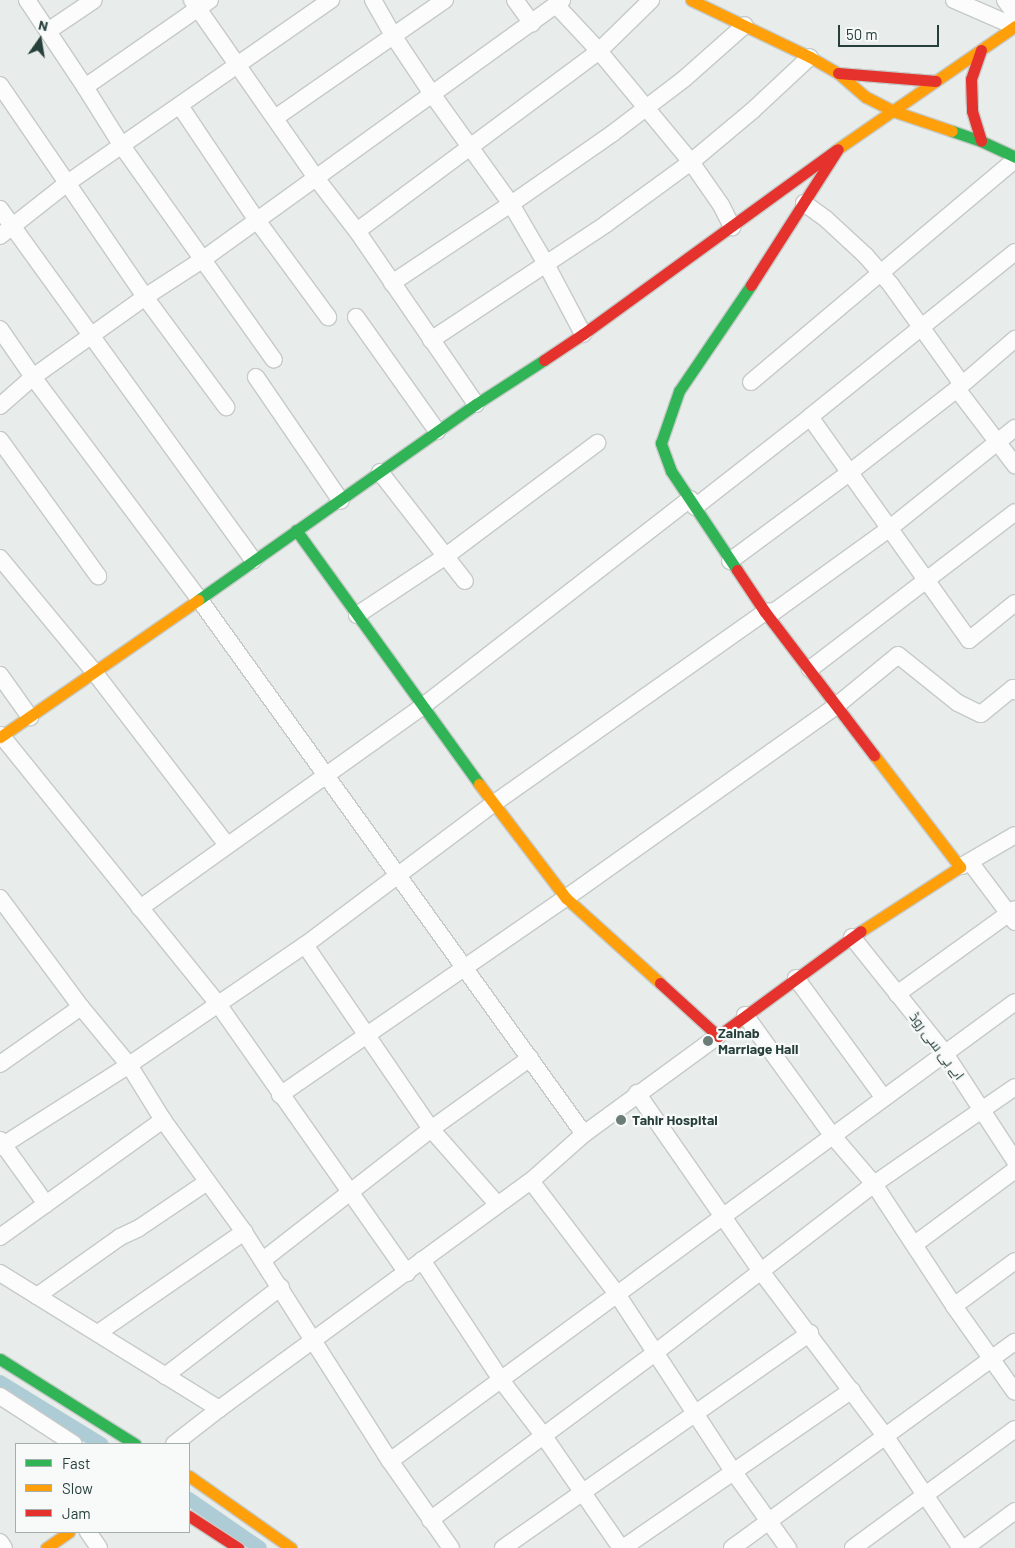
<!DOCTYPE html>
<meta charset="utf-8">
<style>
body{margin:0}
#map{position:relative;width:1015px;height:1548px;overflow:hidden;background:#e8edeb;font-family:Barlow,Cairo,sans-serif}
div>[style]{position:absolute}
.canal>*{height:14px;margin:-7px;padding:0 7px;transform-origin:7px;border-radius:7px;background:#adccd6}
.roads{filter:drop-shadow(1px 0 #c5cac8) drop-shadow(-1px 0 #c5cac8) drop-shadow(0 1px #c5cac8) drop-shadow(0 -1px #c5cac8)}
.street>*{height:16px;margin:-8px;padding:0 8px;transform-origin:8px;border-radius:8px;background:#fcfcfc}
.fast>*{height:11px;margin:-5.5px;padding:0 5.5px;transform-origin:5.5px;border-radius:5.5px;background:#30b455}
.slow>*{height:11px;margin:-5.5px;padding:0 5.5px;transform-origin:5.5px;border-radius:5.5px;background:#ff9f0a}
.jam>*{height:11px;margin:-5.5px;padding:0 5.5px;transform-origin:5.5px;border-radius:5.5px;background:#e5322d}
.dots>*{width:14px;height:14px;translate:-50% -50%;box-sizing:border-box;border:2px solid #f7faf9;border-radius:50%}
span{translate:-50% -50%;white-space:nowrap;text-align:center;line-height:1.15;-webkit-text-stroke:4.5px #f7faf9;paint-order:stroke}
.poi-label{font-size:14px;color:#273f3b;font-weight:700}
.left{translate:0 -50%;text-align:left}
.street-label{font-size:14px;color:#273f3b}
.legend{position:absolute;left:15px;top:1443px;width:175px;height:90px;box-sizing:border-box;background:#f7faf9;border:1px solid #a4afad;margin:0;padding:6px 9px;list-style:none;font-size:15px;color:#273f3b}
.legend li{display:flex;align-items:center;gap:10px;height:25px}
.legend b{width:25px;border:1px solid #a4afad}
.north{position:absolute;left:15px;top:15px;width:50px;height:50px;-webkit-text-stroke:4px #f7faf9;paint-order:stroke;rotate:13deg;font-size:14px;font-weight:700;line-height:20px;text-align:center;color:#273f3b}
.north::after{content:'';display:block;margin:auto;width:18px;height:22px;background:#273f3b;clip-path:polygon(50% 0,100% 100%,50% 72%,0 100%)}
.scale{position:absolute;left:838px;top:25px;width:101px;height:22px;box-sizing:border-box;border:2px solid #273f3b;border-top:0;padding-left:6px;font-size:15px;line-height:18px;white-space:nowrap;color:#273f3b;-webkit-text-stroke:4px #f7faf9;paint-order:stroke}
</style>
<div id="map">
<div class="canal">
<i style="left:0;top:1382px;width:119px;rotate:31.5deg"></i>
<i style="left:189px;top:1499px;width:86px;rotate:34.6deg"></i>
</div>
<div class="roads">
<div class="street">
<i style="left:27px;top:0;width:105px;rotate:56.3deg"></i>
<i style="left:85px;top:87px;width:152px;rotate:-34.8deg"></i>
<i style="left:192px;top:0;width:217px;rotate:55.1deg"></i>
<i style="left:316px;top:178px;width:67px;rotate:52.3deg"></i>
<i style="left:357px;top:231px;width:210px;rotate:55.5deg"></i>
<i style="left:373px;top:0;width:43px;rotate:60.4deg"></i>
<i style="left:394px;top:37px;width:69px;rotate:56.3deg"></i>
<i style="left:432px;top:94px;width:135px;rotate:54.3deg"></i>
<i style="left:511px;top:204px;width:69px;rotate:59.7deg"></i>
<i style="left:546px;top:264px;width:79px;rotate:62.1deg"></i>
<i style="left:515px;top:0;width:29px;rotate:54deg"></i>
<i style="left:954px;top:0;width:58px;rotate:23.5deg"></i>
<i style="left:1007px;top:23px;width:8px"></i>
<i style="left:1005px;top:0;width:17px;rotate:54deg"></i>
<i style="left:556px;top:5px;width:63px;rotate:46.9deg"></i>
<i style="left:599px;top:51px;width:144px;rotate:50.3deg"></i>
<i style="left:691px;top:162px;width:52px;rotate:55.1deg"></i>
<i style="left:721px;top:205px;width:25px;rotate:63deg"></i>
<i style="left:48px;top:31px;width:55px;rotate:-34deg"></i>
<i style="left:0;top:85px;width:257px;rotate:55.6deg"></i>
<i style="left:145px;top:297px;width:137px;rotate:53.6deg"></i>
<i style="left:85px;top:87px;width:70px;rotate:57.9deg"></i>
<i style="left:122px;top:146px;width:262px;rotate:54.6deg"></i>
<i style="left:180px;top:106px;width:136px;rotate:56.1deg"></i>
<i style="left:256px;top:219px;width:122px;rotate:53.7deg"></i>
<i style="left:275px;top:118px;width:207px;rotate:-34.8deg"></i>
<i style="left:804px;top:203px;width:27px;rotate:36deg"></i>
<i style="left:826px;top:219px;width:54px;rotate:42.8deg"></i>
<i style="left:866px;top:256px;width:38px;rotate:49deg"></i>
<i style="left:891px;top:285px;width:122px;rotate:54.4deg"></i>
<i style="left:0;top:209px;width:433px;rotate:54.2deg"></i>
<i style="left:357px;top:231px;width:302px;rotate:-36.6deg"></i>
<i style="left:599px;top:51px;width:73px;rotate:-44.4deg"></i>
<i style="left:0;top:236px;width:84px;rotate:-38.2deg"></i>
<i style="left:66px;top:184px;width:323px;rotate:-34.8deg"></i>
<i style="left:1015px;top:252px;width:263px;rotate:141.2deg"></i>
<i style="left:810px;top:417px;width:274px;rotate:54.5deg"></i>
<i style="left:969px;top:640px;width:59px;rotate:-38.8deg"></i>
<i style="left:392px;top:283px;width:143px;rotate:-33.6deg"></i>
<i style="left:511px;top:204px;width:124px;rotate:-34.8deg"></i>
<i style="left:613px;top:133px;width:89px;rotate:-37.3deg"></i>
<i style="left:684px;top:79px;width:81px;rotate:-41.5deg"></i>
<i style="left:356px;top:317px;width:140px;rotate:54.6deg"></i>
<i style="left:0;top:329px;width:58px;rotate:55.5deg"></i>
<i style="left:33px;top:377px;width:277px;rotate:53.2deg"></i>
<i style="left:199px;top:599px;width:659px;rotate:54.26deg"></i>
<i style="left:431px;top:340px;width:210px;rotate:-33.5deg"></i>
<i style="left:606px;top:224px;width:105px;rotate:-36.1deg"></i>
<i style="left:691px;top:162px;width:80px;rotate:-39.9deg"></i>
<i style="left:752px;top:111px;width:79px;rotate:-43deg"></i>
<i style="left:256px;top:377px;width:150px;rotate:55.6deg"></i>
<i style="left:751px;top:382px;width:345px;rotate:-40.1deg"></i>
<i style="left:957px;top:389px;width:96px;rotate:52.7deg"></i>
<i style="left:0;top:406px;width:44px;rotate:-41.3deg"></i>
<i style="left:33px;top:377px;width:138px;rotate:-35.5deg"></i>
<i style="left:145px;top:297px;width:68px;rotate:-33deg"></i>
<i style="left:202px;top:260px;width:444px;rotate:-35.8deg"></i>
<i style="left:0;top:440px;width:168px;rotate:54.2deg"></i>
<i style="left:380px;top:472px;width:138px;rotate:52.1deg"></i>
<i style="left:695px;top:507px;width:146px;rotate:-38deg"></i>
<i style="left:0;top:558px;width:149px;rotate:50.4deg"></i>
<i style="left:95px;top:673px;width:217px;rotate:52.5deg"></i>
<i style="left:730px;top:561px;width:148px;rotate:-36.5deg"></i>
<i style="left:849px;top:473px;width:137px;rotate:-37.9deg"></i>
<i style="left:957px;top:389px;width:77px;rotate:-40.8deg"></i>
<i style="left:357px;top:615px;width:107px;rotate:-33.5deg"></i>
<i style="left:446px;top:556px;width:189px;rotate:-36.8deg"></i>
<i style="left:810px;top:669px;width:258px;rotate:-37.4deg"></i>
<i style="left:0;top:675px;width:52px;rotate:54.5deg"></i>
<i style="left:1px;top:735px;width:346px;rotate:51.1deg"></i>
<i style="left:218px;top:1004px;width:329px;rotate:54.9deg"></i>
<i style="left:970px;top:862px;width:75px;rotate:53.1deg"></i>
<i style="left:962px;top:866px;width:61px;rotate:-30.3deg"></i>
<i style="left:0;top:898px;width:136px;rotate:53.4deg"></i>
<i style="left:81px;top:1007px;width:75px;rotate:50.4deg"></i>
<i style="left:129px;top:1065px;width:65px;rotate:58.3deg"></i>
<i style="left:163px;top:1120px;width:138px;rotate:54.1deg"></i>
<i style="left:244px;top:1232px;width:272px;rotate:57.5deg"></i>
<i style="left:390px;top:1461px;width:106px;rotate:55deg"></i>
<i style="left:140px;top:908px;width:348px;rotate:-35.5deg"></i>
<i style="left:423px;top:706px;width:338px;rotate:-37.8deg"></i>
<i style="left:852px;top:937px;width:147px;rotate:51.3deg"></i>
<i style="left:944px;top:1052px;width:130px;rotate:56.9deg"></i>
<i style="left:305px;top:945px;width:223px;rotate:55.6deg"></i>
<i style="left:431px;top:1129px;width:101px;rotate:48.6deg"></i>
<i style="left:796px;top:978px;width:147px;rotate:53.8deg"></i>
<i style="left:897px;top:994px;width:145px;rotate:-35.8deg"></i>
<i style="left:745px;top:1015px;width:148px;rotate:54.1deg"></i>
<i style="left:832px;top:1135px;width:65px;rotate:49.4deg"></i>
<i style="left:874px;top:1184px;width:146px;rotate:56.7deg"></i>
<i style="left:954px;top:1306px;width:105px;rotate:54.7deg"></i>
<i style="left:0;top:1064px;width:99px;rotate:-35.1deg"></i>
<i style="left:637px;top:1093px;width:216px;rotate:55.2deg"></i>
<i style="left:760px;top:1270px;width:209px;rotate:53deg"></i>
<i style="left:886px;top:1437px;width:134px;rotate:56deg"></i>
<i style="left:280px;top:1095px;width:347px;rotate:-34.6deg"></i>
<i style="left:566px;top:898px;width:331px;rotate:-35.4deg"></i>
<i style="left:836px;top:706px;width:80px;rotate:-39.4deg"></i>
<i style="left:898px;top:655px;width:77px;rotate:38.7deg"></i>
<i style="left:958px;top:703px;width:25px;rotate:26deg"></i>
<i style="left:981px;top:714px;width:41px;rotate:-39.1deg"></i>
<i style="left:1013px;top:688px;width:4px;rotate:56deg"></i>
<i style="left:0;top:1140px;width:79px;rotate:54.3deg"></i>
<i style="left:0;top:1147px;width:153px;rotate:-32.4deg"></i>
<i style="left:129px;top:1065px;width:213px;rotate:-34.3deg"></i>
<i style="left:305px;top:945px;width:235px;rotate:-36.9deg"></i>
<i style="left:493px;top:804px;width:333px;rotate:-35.2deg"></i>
<i style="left:765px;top:612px;width:10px;rotate:-6deg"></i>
<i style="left:775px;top:611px;width:142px;rotate:-35.8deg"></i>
<i style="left:890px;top:528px;width:160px;rotate:-38.7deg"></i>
<i style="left:531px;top:1181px;width:142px;rotate:52.7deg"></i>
<i style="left:617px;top:1294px;width:212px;rotate:56.8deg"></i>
<i style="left:733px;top:1471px;width:95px;rotate:54.5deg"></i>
<i style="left:0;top:1237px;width:201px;rotate:-35.7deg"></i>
<i style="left:915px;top:1244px;width:124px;rotate:-36.5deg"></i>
<i style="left:263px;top:1260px;width:213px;rotate:-37.9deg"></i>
<i style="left:431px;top:1129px;width:122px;rotate:-35.6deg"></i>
<i style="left:422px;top:1260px;width:144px;rotate:56.6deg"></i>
<i style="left:501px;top:1380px;width:69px;rotate:52.6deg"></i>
<i style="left:543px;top:1435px;width:137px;rotate:55.4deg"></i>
<i style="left:0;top:1273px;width:258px;rotate:31.8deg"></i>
<i style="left:37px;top:1296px;width:102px;rotate:-35.4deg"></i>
<i style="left:120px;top:1237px;width:21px;rotate:-25deg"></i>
<i style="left:139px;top:1228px;width:82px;rotate:-34.1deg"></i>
<i style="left:954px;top:1306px;width:76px;rotate:-36.4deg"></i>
<i style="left:98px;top:1333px;width:178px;rotate:-34.7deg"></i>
<i style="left:165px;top:1376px;width:146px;rotate:-37.5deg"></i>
<i style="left:0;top:1396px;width:88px;rotate:33deg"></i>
<i style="left:174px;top:1444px;width:57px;rotate:-37.9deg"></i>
<i style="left:219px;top:1409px;width:386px;rotate:-36.2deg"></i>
<i style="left:531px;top:1181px;width:71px;rotate:-41.6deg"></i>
<i style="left:584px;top:1134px;width:166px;rotate:-36.2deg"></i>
<i style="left:390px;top:1461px;width:775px;rotate:-36.29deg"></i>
<i style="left:430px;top:1520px;width:282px;rotate:-36.6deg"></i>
<i style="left:656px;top:1352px;width:275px;rotate:-37.6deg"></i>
<i style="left:874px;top:1184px;width:171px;rotate:-34.5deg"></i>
<i style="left:88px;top:1532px;width:19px;rotate:55deg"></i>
<i style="left:0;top:1542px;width:7px;rotate:56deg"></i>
<i style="left:503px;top:1548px;width:375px;rotate:-35deg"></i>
<i style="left:623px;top:1548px;width:278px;rotate:-34.6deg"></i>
<i style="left:732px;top:1548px;width:350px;rotate:-36.1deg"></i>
<i style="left:853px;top:1548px;width:201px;rotate:-36.3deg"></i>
<i style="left:965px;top:1548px;width:62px;rotate:-36.5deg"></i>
</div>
<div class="fast">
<i style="left:952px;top:131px;width:31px;rotate:19deg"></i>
<i style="left:981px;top:141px;width:38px;rotate:25deg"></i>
<i style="left:296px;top:530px;width:313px;rotate:54.2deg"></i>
<i style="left:737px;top:570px;width:119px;rotate:-123.7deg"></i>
<i style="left:671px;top:471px;width:30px;rotate:-110deg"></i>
<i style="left:661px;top:443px;width:55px;rotate:-70.9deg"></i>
<i style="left:679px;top:391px;width:128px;rotate:-55.8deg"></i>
<i style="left:198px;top:600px;width:340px;rotate:-35.2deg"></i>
<i style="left:476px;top:404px;width:81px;rotate:-32.9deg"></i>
<i style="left:0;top:1359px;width:160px;rotate:32.2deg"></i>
</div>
<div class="slow">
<i style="left:691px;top:0;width:132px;rotate:25.6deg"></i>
<i style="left:810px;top:57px;width:32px;rotate:30deg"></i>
<i style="left:838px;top:73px;width:37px;rotate:41deg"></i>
<i style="left:866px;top:97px;width:30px;rotate:27deg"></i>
<i style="left:893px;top:111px;width:62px;rotate:18.7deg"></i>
<i style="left:836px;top:150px;width:218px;rotate:-34.7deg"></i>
<i style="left:0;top:737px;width:241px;rotate:-34.7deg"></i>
<i style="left:479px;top:784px;width:143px;rotate:52.7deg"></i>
<i style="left:566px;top:898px;width:127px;rotate:42.1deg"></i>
<i style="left:861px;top:931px;width:118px;rotate:-32.9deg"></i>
<i style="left:960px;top:867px;width:141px;rotate:-127.5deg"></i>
<i style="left:189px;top:1476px;width:125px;rotate:35.2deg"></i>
<i style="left:46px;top:1548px;width:28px;rotate:-35deg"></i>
</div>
<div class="jam">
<i style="left:981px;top:50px;width:31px;rotate:109deg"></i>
<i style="left:971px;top:79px;width:32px;rotate:88deg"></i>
<i style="left:972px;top:111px;width:31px;rotate:73deg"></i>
<i style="left:838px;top:73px;width:98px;rotate:4.7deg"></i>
<i style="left:751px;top:285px;width:161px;rotate:-57.4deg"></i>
<i style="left:544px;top:360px;width:47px;rotate:-33.7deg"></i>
<i style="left:583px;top:334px;width:313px;rotate:-36deg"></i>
<i style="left:737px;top:570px;width:50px;rotate:56.3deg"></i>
<i style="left:765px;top:612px;width:180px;rotate:52.7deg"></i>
<i style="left:660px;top:983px;width:79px;rotate:42.4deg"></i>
<i style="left:718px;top:1036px;width:177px;rotate:-36.3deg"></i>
<i style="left:189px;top:1516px;width:59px;rotate:33.1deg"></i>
</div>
</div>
<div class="dots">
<i style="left:708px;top:1041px;background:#6b7c79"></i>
<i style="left:621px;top:1120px;background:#6b7c79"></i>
</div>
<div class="poi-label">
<span class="left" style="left:718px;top:1041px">Zainab<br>Marriage Hall</span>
<span class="left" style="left:632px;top:1120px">Tahir Hospital</span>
</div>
<div class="street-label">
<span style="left:937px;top:1046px;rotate:53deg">اے بی سی روڈ</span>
</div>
<ul class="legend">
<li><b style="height:6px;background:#30b455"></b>Fast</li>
<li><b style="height:6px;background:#ff9f0a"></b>Slow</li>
<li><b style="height:6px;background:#e5322d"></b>Jam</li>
</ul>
<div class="north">N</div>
<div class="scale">50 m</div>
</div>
